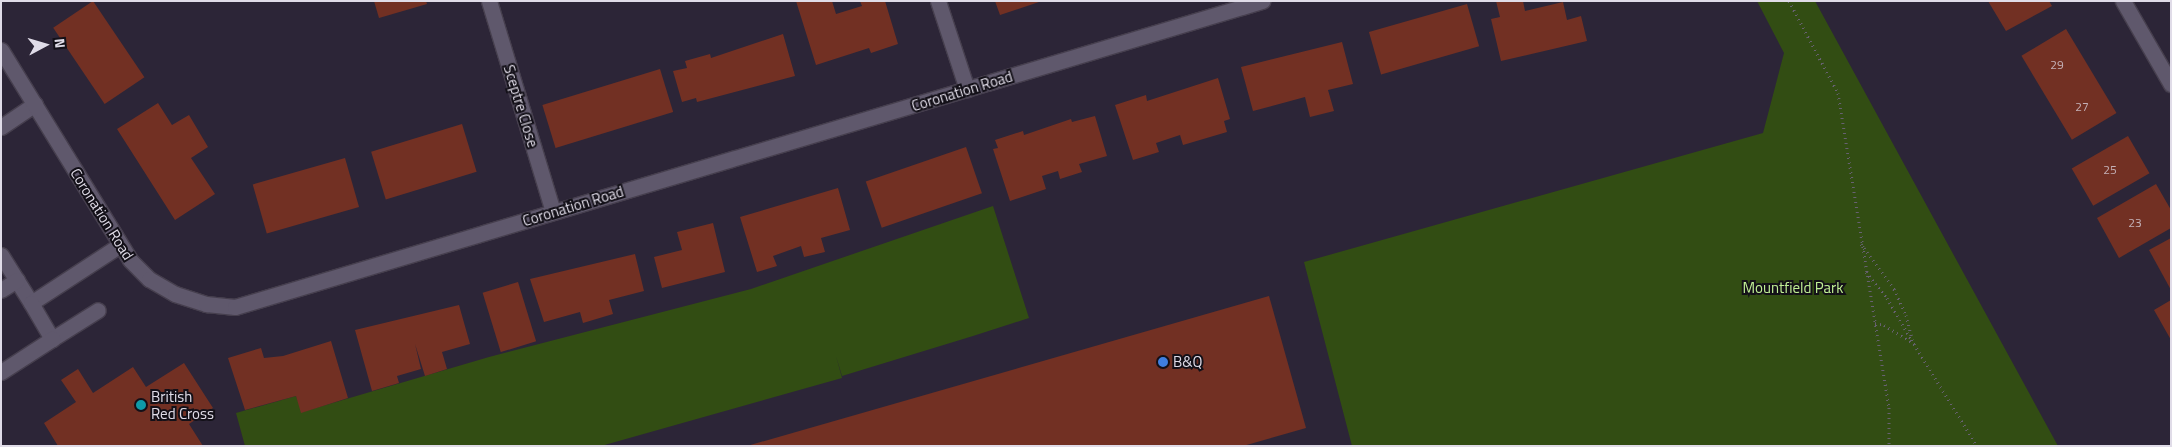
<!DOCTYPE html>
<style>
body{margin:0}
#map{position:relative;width:2172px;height:447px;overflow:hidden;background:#2c2537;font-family:"Titillium Web",sans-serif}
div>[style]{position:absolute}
.green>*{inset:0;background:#324d13}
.building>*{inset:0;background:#723023;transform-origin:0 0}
.path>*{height:3px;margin-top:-1.5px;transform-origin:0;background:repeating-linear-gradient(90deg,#676171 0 1px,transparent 0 5px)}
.roads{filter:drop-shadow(1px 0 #463f4e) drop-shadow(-1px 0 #463f4e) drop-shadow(0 1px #463f4e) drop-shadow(0 -1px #463f4e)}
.lane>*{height:15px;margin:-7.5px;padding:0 7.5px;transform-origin:7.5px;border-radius:7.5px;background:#5f586c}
.street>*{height:15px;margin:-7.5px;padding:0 7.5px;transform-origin:7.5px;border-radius:7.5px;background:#5f586c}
.dots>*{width:14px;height:14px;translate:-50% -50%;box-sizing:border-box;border:2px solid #131018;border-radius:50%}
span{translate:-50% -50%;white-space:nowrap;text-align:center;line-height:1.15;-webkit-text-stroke:4px #131018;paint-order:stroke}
.number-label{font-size:12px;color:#c4b1b7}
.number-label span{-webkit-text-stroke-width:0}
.street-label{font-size:15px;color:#e0dce8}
.park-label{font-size:15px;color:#c0ef95}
.poi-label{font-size:15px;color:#e0dce8}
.left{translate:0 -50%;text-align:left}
.frame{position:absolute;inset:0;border:2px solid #e0dce8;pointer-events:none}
.north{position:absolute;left:20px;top:20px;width:50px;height:50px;-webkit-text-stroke:4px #131018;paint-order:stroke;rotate:84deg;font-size:14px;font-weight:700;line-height:20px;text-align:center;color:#e0dce8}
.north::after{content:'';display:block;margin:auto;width:18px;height:22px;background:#e0dce8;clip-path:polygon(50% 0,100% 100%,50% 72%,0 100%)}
</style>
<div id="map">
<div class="green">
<i style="clip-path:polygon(1757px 1px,1815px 1px,2058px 446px,1352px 446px,1304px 262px,1763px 133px,1784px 53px)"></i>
<i style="clip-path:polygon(993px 206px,1029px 318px,973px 336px,842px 376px,836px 356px,842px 378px,601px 446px,245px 446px,236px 413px,296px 396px,302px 412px,489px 357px,751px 289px)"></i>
</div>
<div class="building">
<i style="left:93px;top:1px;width:92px;height:48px;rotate:56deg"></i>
<i style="clip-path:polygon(374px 1px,426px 1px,427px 4px,379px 18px)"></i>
<i style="clip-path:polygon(796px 1px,832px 1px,836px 14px,862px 6px,860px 1px,885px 1px,898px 44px,871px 53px,869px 48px,816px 65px)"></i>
<i style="clip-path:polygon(995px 1px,1039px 1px,1039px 2px,1000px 15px)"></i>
<i style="clip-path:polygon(1496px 1px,1523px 1px,1525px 11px,1563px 2px,1567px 20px,1581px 16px,1587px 41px,1501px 61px,1491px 19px,1500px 17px)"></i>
<i style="clip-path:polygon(1988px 1px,2049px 1px,2052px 6px,2006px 31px)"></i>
<i style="left:1467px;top:4px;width:44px;height:102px;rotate:74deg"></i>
<i style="left:2066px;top:29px;width:98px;height:52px;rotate:59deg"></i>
<i style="clip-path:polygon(783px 34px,795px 76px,697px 102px,696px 98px,682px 102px,673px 71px,687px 68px,685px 61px,710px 54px,711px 58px)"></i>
<i style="clip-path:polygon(1342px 42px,1353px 84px,1328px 90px,1334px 111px,1310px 117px,1305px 97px,1253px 111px,1241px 67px)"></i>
<i style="left:660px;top:69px;width:45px;height:123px;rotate:73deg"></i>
<i style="clip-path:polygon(1218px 78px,1230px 119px,1224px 121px,1227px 132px,1183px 145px,1180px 135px,1156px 143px,1159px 152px,1133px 160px,1115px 105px,1146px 95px,1147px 101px)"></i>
<i style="clip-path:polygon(158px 103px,172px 125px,189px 115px,208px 147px,191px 158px,215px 194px,175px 220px,117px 129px)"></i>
<i style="clip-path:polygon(1095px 116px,1107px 156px,1079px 164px,1082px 172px,1060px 179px,1058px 171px,1042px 176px,1046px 189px,1010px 201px,993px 149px,998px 148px,995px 140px,1023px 131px,1024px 135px,1071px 119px,1072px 122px)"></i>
<i style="left:462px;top:124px;width:50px;height:95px;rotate:73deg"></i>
<i style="left:2128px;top:136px;width:43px;height:65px;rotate:60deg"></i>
<i style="left:966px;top:147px;width:49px;height:106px;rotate:71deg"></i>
<i style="left:345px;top:158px;width:51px;height:96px;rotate:74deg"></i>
<i style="clip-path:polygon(2156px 184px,2171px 210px,2171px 228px,2119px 258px,2097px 218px)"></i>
<i style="clip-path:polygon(838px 188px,850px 230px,821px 238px,825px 252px,804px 257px,801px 246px,773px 256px,777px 266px,757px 272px,740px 217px)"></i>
<i style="clip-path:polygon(713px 223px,725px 272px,662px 288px,654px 257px,682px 250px,677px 232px)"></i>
<i style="clip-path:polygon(2171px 238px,2171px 290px,2149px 250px)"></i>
<i style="clip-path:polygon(635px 254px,644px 291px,609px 300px,613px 314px,583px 323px,580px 312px,544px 322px,530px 279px)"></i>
<i style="left:518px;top:282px;width:62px;height:37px;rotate:73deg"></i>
<i style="clip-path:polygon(1269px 296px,1306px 428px,1243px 446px,747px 446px)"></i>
<i style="clip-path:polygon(2171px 300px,2171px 340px,2154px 310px)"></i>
<i style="clip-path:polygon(459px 305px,470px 344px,442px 352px,447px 369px,425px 376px,415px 344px,421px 369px,397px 376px,399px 383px,372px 391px,355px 330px)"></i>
<i style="clip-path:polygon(331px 341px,348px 398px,301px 413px,296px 396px,245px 410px,228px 358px,261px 348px,264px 358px,283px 356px)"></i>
<i style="clip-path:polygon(184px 363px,213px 408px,189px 424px,203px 446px,58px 446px,44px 423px,76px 402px,61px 380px,78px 369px,93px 393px,133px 367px,146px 387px)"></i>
</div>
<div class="path">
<i style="left:1789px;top:1px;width:104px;rotate:62deg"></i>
<i style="left:1838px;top:93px;width:318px;rotate:80.8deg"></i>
<i style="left:1889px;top:407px;width:39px;rotate:90deg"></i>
<i style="left:1861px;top:244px;width:56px;rotate:53.7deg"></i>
<i style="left:1894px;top:289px;width:29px;rotate:65deg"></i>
<i style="left:1906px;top:315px;width:29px;rotate:76deg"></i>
<i style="left:1866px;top:272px;width:33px;rotate:51deg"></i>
<i style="left:1887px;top:298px;width:48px;rotate:59.7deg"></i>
<i style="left:1875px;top:323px;width:9px;rotate:13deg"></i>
<i style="left:1884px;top:325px;width:36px;rotate:32deg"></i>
<i style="left:1914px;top:344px;width:120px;rotate:58.3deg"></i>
</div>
<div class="roads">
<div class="lane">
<i style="left:1px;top:127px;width:41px;rotate:-34.1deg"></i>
<i style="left:1px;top:255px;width:57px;rotate:58deg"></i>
<i style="left:31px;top:303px;width:106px;rotate:-33.1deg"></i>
<i style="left:1px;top:290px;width:19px;rotate:-32deg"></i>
<i style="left:31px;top:303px;width:42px;rotate:59.7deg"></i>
<i style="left:52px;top:339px;width:54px;rotate:-32.2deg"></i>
<i style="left:1px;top:372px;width:61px;rotate:-32.9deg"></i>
</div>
<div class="street">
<i style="left:489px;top:1px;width:220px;rotate:73.1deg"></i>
<i style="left:938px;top:1px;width:93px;rotate:71.8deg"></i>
<i style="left:2123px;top:1px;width:96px;rotate:60deg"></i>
<i style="left:1px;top:50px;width:246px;rotate:58.4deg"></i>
<i style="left:130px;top:260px;width:27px;rotate:45deg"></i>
<i style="left:149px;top:279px;width:30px;rotate:30deg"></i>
<i style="left:175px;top:294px;width:33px;rotate:18deg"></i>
<i style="left:206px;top:304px;width:29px;rotate:6deg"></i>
<i style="left:235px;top:307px;width:1072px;rotate:-16.59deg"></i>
</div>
</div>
<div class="dots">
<i style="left:1163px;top:362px;background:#3f7fe0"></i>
<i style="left:141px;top:405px;background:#0f9aa8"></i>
</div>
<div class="number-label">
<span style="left:2057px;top:65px">29</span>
<span style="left:2082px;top:107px">27</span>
<span style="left:2110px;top:170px">25</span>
<span style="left:2135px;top:223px">23</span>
</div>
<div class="street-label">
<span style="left:962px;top:91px;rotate:-17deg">Coronation Road</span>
<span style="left:521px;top:106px;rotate:73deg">Sceptre Close</span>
<span style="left:573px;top:206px;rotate:-17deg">Coronation Road</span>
<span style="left:102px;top:214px;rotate:58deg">Coronation Road</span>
</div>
<div class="park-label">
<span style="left:1793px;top:288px">Mountfield Park</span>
</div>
<div class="poi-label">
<span class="left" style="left:1173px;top:362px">B&amp;Q</span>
<span class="left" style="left:151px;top:405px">British<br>Red Cross</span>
</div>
<div class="frame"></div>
<div class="north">N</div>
</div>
